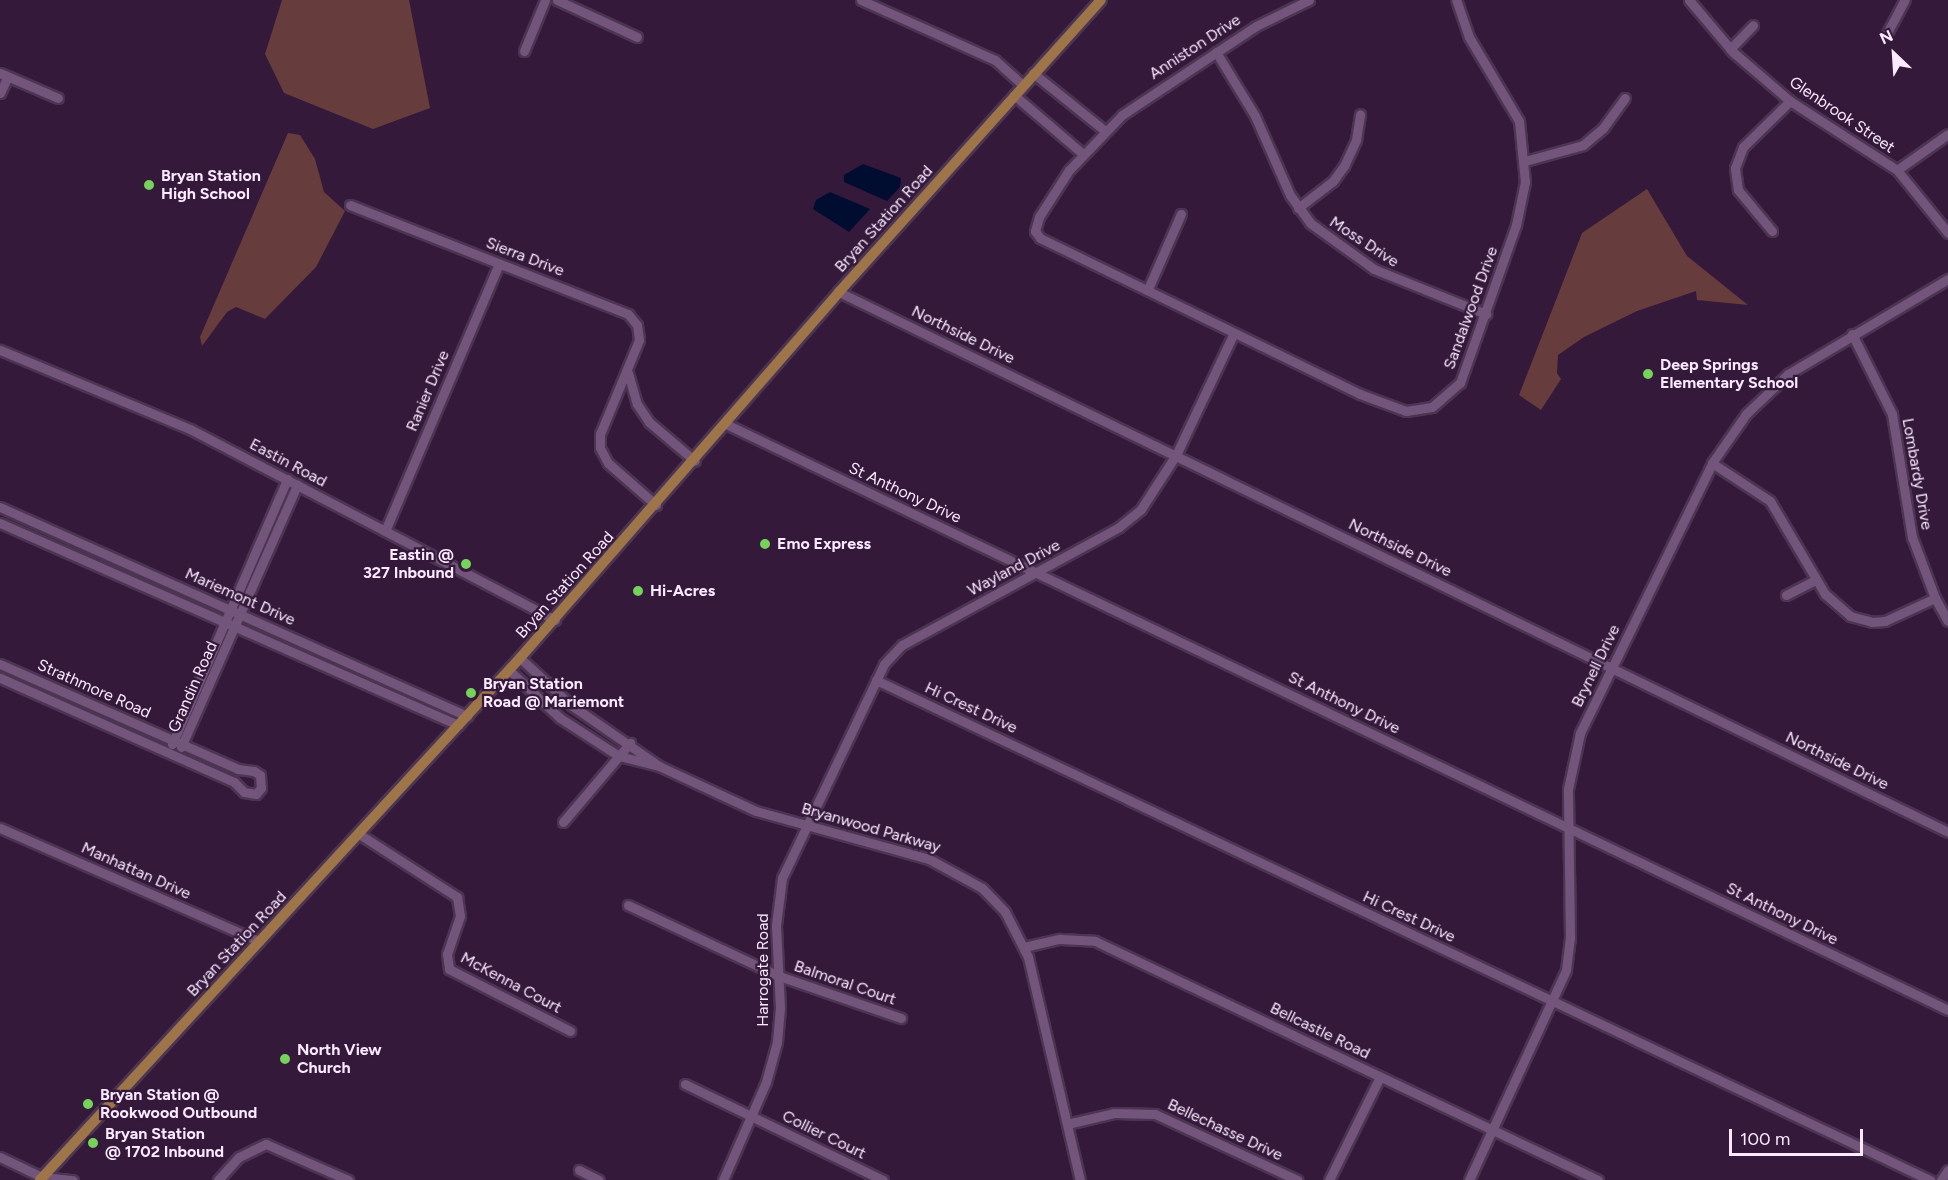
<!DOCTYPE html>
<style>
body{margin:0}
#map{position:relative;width:1948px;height:1180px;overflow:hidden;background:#34193b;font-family:Figtree,sans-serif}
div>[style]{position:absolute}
.green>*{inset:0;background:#673c3c}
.water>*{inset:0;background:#000d31}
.roads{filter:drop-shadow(2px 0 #4c3552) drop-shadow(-2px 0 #4c3552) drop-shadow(0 2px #4c3552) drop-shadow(0 -2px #4c3552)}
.minor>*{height:9px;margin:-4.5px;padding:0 4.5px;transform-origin:4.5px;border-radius:4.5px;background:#73557b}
.major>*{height:10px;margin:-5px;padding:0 5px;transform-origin:5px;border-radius:5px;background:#9e7449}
.dots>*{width:16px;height:16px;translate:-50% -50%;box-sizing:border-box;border:3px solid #34193b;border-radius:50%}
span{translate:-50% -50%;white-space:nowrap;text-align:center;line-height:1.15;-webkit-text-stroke:4.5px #34193b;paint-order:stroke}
.street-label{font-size:16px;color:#fae9ff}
.poi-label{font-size:16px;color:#fae9ff;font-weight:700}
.left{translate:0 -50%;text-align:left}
.right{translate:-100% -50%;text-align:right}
.north{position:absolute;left:1864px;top:24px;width:60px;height:60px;-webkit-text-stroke:4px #34193b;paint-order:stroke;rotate:335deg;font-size:16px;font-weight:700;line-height:24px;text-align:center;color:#fae9ff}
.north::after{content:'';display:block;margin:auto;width:21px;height:27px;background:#fae9ff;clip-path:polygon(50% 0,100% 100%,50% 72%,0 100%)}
.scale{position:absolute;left:1729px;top:1129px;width:134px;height:27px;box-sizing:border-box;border:3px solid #fae9ff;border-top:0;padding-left:8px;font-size:18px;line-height:21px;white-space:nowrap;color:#fae9ff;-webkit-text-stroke:4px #34193b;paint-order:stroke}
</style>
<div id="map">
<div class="green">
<i style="clip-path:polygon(282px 0,409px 0,430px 108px,373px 129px,284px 93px,265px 54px)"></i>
<i style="clip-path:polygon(288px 133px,300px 135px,315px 159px,324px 192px,345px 211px,316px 267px,265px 319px,236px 307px,227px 312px,202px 346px,200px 337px)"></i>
<i style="clip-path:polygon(1647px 189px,1687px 256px,1748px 305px,1697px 300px,1696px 291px,1637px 311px,1584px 337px,1558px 355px,1557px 373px,1561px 379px,1541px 410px,1519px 395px,1582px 233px)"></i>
</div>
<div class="water">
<i style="clip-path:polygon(863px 164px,901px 178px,900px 187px,887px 201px,844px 182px,844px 175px)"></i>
<i style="clip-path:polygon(830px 192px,870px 209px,849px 232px,813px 209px,816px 200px)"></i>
</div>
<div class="roads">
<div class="minor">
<i style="left:557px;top:0;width:88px;rotate:24.8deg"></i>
<i style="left:861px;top:0;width:147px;rotate:24.1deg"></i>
<i style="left:995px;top:60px;width:38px;rotate:42deg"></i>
<i style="left:1309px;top:0;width:59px;rotate:153.9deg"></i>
<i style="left:1256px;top:26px;width:161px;rotate:146.4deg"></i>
<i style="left:1122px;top:115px;width:76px;rotate:133.9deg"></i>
<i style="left:1069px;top:170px;width:56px;rotate:122.6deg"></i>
<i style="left:1039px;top:217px;width:15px;rotate:106deg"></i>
<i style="left:1035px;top:231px;width:9px;rotate:54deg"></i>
<i style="left:1040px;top:238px;width:356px;rotate:26deg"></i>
<i style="left:1360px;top:394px;width:49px;rotate:20.3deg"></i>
<i style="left:1406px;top:411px;width:26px;rotate:-9deg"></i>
<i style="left:1432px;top:407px;width:37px;rotate:-41deg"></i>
<i style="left:1460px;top:383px;width:168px;rotate:-70.5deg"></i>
<i style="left:1516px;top:225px;width:44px;rotate:-78.2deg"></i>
<i style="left:1525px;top:182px;width:61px;rotate:-95.6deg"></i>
<i style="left:1519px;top:121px;width:98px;rotate:-120.8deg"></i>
<i style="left:1469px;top:37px;width:39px;rotate:-109deg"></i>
<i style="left:1689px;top:0;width:68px;rotate:49.8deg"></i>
<i style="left:1733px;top:52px;width:75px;rotate:40.7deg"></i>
<i style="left:1790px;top:101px;width:127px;rotate:32.8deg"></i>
<i style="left:1897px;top:170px;width:81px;rotate:51deg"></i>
<i style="left:1886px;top:35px;width:40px;rotate:-62deg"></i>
<i style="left:1730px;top:49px;width:33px;rotate:-46deg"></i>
<i style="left:524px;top:51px;width:55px;rotate:-67.6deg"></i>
<i style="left:1216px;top:52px;width:75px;rotate:58.6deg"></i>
<i style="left:1255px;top:116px;width:86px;rotate:66.1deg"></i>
<i style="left:1290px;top:195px;width:34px;rotate:54deg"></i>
<i style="left:1310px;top:223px;width:79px;rotate:35.7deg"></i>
<i style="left:1374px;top:269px;width:121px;rotate:21.9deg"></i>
<i style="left:0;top:73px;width:63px;rotate:23.3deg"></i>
<i style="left:1033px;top:73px;width:91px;rotate:38.8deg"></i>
<i style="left:0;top:93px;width:17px;rotate:-65deg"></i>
<i style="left:1014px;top:95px;width:89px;rotate:40.5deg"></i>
<i style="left:1525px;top:161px;width:60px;rotate:-15.4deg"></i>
<i style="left:1583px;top:145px;width:26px;rotate:-40deg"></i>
<i style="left:1603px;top:128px;width:37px;rotate:-54deg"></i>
<i style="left:1897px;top:170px;width:62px;rotate:-35.2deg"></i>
<i style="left:350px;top:205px;width:299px;rotate:21.4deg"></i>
<i style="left:628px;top:314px;width:14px;rotate:51deg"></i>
<i style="left:637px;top:325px;width:15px;rotate:82deg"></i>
<i style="left:639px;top:340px;width:102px;rotate:112.5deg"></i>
<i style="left:600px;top:434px;width:14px;rotate:90deg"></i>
<i style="left:600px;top:448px;width:17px;rotate:62deg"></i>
<i style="left:608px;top:463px;width:64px;rotate:41.2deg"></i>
<i style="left:1298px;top:208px;width:44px;rotate:-37.6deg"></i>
<i style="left:1333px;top:181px;width:19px;rotate:-54deg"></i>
<i style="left:1344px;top:166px;width:29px;rotate:-65deg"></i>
<i style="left:1356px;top:140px;width:26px;rotate:-81deg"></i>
<i style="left:1772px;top:231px;width:53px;rotate:-129.7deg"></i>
<i style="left:1738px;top:190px;width:22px;rotate:-98deg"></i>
<i style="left:1735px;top:168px;width:22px;rotate:-69deg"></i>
<i style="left:1743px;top:147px;width:66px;rotate:-44.4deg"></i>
<i style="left:1148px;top:289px;width:82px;rotate:-66.3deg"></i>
<i style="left:839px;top:292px;width:1233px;rotate:25.96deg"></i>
<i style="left:1852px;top:334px;width:89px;rotate:63.4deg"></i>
<i style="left:1892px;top:414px;width:125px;rotate:80.8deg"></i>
<i style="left:1912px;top:537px;width:65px;rotate:69.3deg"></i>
<i style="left:1935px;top:598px;width:26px;rotate:61deg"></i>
<i style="left:0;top:350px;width:206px;rotate:22.6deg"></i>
<i style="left:190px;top:429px;width:412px;rotate:27.6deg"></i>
<i style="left:628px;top:373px;width:32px;rotate:74deg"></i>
<i style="left:637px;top:404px;width:22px;rotate:56deg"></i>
<i style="left:649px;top:422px;width:60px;rotate:40.3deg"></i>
<i style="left:726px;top:424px;width:1355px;rotate:25.62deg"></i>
<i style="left:1712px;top:463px;width:69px;rotate:33.2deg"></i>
<i style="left:1770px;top:501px;width:108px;rotate:59.4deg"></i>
<i style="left:1825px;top:594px;width:33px;rotate:41deg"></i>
<i style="left:1850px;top:616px;width:23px;rotate:15deg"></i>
<i style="left:1872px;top:622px;width:13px;rotate:-4deg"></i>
<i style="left:1885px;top:621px;width:55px;rotate:-24.7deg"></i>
<i style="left:0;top:507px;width:512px;rotate:24.11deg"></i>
<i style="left:0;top:523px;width:501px;rotate:23.8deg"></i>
<i style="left:385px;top:531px;width:290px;rotate:-66.9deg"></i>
<i style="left:1786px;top:595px;width:34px;rotate:-27deg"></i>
<i style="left:520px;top:658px;width:69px;rotate:42.7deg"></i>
<i style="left:571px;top:705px;width:107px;rotate:34.7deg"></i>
<i style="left:0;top:664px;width:260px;rotate:23.8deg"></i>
<i style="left:238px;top:769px;width:16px;rotate:7deg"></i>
<i style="left:254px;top:771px;width:7px;rotate:34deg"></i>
<i style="left:260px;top:775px;width:13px;rotate:86deg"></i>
<i style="left:261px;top:788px;width:8px;rotate:130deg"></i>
<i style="left:256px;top:794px;width:12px;rotate:-171deg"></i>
<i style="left:244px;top:792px;width:14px;rotate:-135deg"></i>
<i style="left:234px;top:782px;width:256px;rotate:-156deg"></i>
<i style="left:509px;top:670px;width:70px;rotate:43.3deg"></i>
<i style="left:560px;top:718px;width:70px;rotate:32.8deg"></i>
<i style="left:619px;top:756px;width:41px;rotate:14deg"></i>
<i style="left:659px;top:766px;width:107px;rotate:24.9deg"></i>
<i style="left:756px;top:811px;width:180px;rotate:15.5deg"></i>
<i style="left:929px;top:859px;width:60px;rotate:28.7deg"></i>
<i style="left:982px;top:888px;width:33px;rotate:46deg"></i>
<i style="left:1005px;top:912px;width:51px;rotate:62.9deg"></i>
<i style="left:1028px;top:957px;width:229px;rotate:76.9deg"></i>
<i style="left:876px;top:680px;width:1167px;rotate:25.38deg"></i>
<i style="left:172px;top:744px;width:289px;rotate:-66.5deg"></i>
<i style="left:181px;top:747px;width:287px;rotate:-66.1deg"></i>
<i style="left:563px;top:822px;width:104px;rotate:-49.7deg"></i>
<i style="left:0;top:828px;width:283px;rotate:23.6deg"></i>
<i style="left:359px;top:834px;width:117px;rotate:32.7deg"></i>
<i style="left:457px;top:897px;width:19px;rotate:81deg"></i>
<i style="left:460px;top:916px;width:40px;rotate:108.9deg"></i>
<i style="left:447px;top:954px;width:15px;rotate:82deg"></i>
<i style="left:449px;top:969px;width:136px;rotate:27.1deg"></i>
<i style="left:628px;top:905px;width:167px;rotate:25.2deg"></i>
<i style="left:779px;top:976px;width:129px;rotate:19deg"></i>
<i style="left:1024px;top:947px;width:37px;rotate:-13deg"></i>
<i style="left:1060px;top:939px;width:35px;rotate:3deg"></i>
<i style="left:1095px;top:941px;width:557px;rotate:25.41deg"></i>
<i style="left:685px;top:1084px;width:220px;rotate:25.9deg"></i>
<i style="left:1067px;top:1124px;width:48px;rotate:-13.2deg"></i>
<i style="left:1114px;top:1113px;width:41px;rotate:1.4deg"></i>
<i style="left:1155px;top:1114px;width:157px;rotate:24.9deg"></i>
<i style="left:0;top:1157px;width:47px;rotate:25.5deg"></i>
<i style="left:42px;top:1177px;width:31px;rotate:6deg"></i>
<i style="left:579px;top:1170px;width:22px;rotate:27deg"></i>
<i style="left:218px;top:1180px;width:31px;rotate:-48deg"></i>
<i style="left:239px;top:1157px;width:30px;rotate:-26deg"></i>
<i style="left:266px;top:1144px;width:90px;rotate:23.7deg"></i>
<i style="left:723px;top:1180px;width:107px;rotate:-66.3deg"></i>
<i style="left:766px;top:1082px;width:41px;rotate:-74.6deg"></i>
<i style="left:777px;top:1042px;width:34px;rotate:-85deg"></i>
<i style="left:780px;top:1008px;width:83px;rotate:-92.8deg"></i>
<i style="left:776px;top:925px;width:47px;rotate:-82.7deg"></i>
<i style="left:782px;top:878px;width:237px;rotate:-64.5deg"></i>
<i style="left:884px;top:664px;width:26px;rotate:-47deg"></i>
<i style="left:902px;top:645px;width:247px;rotate:-28.5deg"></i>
<i style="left:1119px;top:527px;width:28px;rotate:-39deg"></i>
<i style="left:1141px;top:509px;width:64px;rotate:-57.1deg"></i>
<i style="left:1176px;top:455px;width:135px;rotate:-64.6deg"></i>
<i style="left:1329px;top:1180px;width:115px;rotate:-63.7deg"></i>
<i style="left:1469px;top:1180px;width:231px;rotate:-65.2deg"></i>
<i style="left:1566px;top:970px;width:32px;rotate:-83deg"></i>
<i style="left:1570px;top:938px;width:149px;rotate:-90.8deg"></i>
<i style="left:1568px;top:789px;width:57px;rotate:-77.9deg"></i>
<i style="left:1580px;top:733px;width:301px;rotate:-63.9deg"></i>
<i style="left:1712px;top:463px;width:60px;rotate:-55.2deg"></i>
<i style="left:1746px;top:414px;width:58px;rotate:-43.6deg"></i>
<i style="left:1788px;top:374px;width:186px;rotate:-30.7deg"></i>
<i style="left:1941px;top:1180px;width:12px;rotate:-55deg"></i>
</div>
<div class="major">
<i style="left:40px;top:1180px;width:709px;rotate:-47.4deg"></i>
<i style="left:520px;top:658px;width:486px;rotate:-48.9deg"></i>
<i style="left:839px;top:292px;width:392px;rotate:-48.1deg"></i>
</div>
</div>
<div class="dots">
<i style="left:149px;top:185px;background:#75d25a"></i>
<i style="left:1648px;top:374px;background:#75d25a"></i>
<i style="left:765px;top:544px;background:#75d25a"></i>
<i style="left:466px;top:564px;background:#75d25a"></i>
<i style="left:638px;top:591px;background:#75d25a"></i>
<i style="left:471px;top:693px;background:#75d25a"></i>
<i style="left:285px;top:1059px;background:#75d25a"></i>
<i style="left:88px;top:1104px;background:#75d25a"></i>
<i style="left:93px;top:1143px;background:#75d25a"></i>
</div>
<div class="street-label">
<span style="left:1195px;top:47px;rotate:-33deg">Anniston Drive</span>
<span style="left:1842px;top:115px;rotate:34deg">Glenbrook Street</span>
<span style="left:884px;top:219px;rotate:-48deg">Bryan Station Road</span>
<span style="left:1364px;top:242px;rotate:33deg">Moss Drive</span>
<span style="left:525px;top:257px;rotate:21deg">Sierra Drive</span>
<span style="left:1471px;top:308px;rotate:-70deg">Sandalwood Drive</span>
<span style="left:963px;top:335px;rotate:26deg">Northside Drive</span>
<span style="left:428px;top:391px;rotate:-67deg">Ranier Drive</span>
<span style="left:288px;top:463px;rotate:28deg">Eastin Road</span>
<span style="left:1917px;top:474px;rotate:80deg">Lombardy Drive</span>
<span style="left:905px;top:493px;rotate:25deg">St Anthony Drive</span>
<span style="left:1400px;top:548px;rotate:26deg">Northside Drive</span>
<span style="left:1014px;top:568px;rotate:-28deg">Wayland Drive</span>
<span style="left:565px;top:585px;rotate:-48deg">Bryan Station Road</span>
<span style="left:240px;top:597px;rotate:24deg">Mariemont Drive</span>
<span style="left:1596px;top:666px;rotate:-64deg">Brynell Drive</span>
<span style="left:193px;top:687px;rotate:-66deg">Grandin Road</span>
<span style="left:94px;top:689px;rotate:24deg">Strathmore Road</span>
<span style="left:1344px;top:703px;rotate:26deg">St Anthony Drive</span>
<span style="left:971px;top:708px;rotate:25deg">Hi Crest Drive</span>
<span style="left:1837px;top:761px;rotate:26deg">Northside Drive</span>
<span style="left:871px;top:828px;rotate:16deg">Bryanwood Parkway</span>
<span style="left:136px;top:871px;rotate:24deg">Manhattan Drive</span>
<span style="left:1782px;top:914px;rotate:26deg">St Anthony Drive</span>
<span style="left:1409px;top:917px;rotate:25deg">Hi Crest Drive</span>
<span style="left:237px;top:944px;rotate:-47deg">Bryan Station Road</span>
<span style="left:763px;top:970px;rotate:-90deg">Harrogate Road</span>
<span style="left:511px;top:983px;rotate:28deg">McKenna Court</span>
<span style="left:845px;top:983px;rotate:19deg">Balmoral Court</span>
<span style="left:1320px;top:1031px;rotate:26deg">Bellcastle Road</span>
<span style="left:1225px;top:1130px;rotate:25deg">Bellechasse Drive</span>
<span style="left:824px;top:1135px;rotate:26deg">Collier Court</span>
</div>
<div class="poi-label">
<span class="left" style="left:161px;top:185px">Bryan Station<br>High School</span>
<span class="left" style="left:1660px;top:374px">Deep Springs<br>Elementary School</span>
<span class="left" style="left:777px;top:544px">Emo Express</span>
<span class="right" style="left:454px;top:564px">Eastin @<br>327 Inbound</span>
<span class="left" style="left:650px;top:591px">Hi-Acres</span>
<span class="left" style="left:483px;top:693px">Bryan Station<br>Road @ Mariemont</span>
<span class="left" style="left:297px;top:1059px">North View<br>Church</span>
<span class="left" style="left:100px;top:1104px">Bryan Station @<br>Rookwood Outbound</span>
<span class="left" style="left:105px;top:1143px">Bryan Station<br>@ 1702 Inbound</span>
</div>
<div class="north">N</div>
<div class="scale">100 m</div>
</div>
